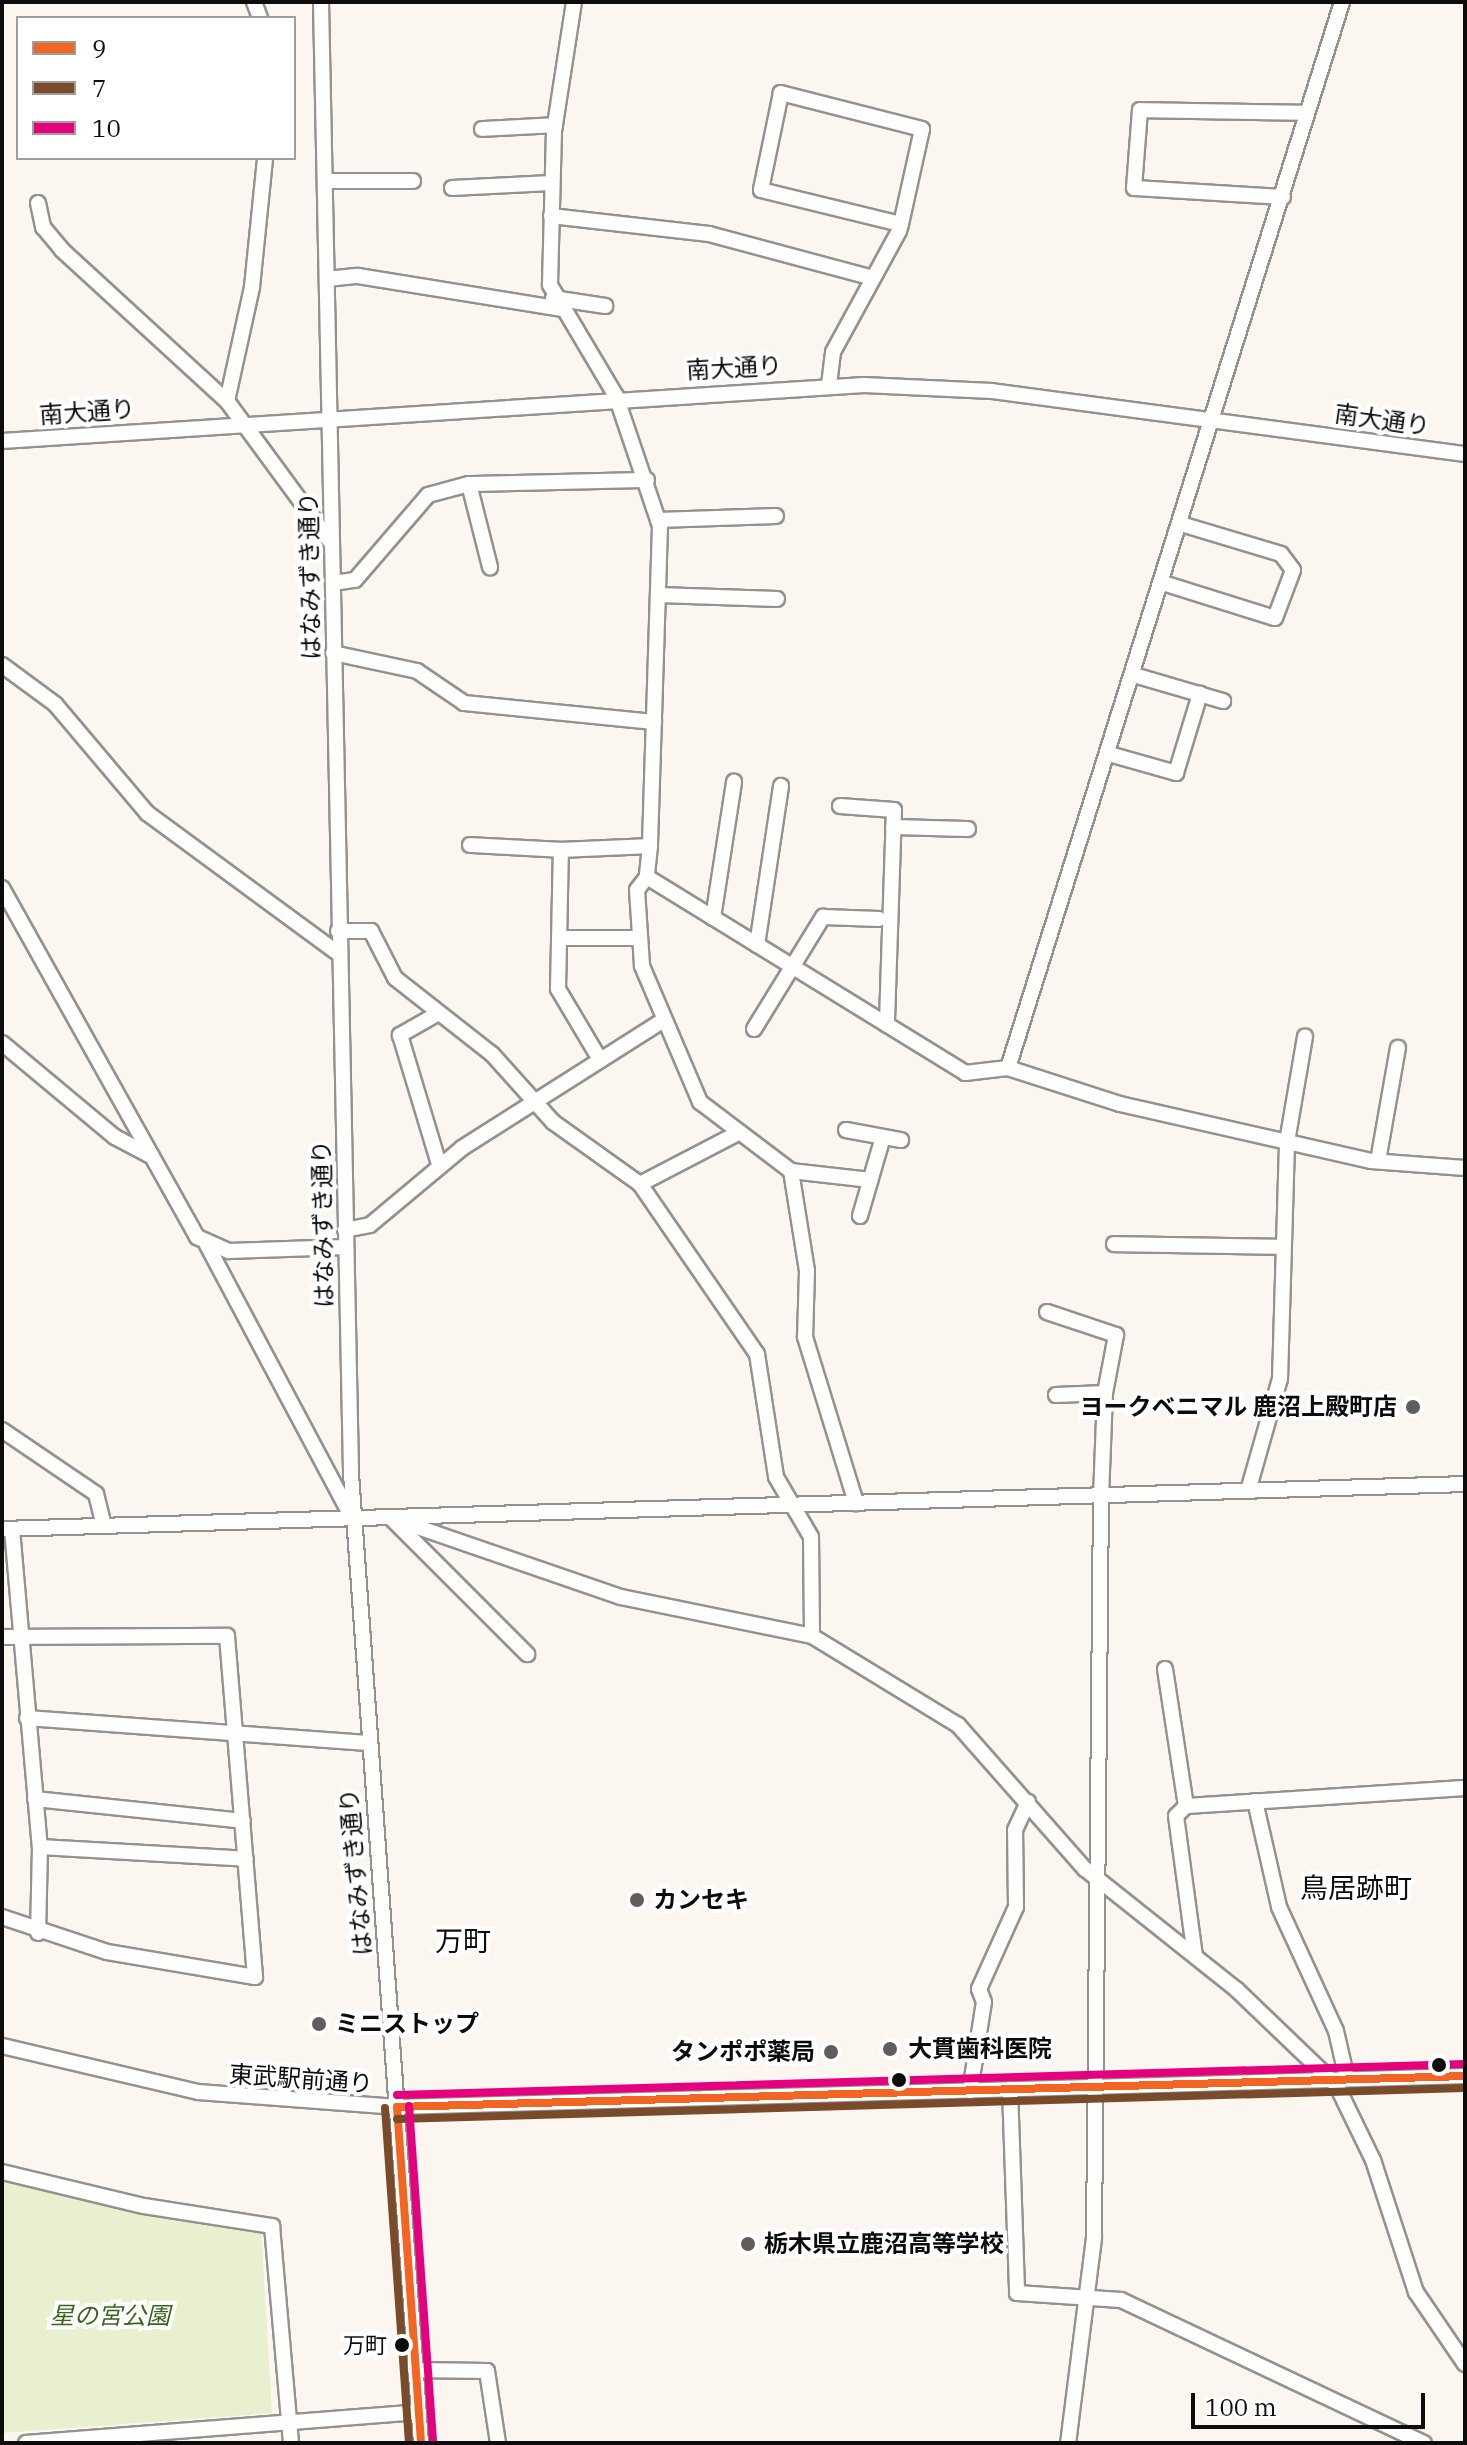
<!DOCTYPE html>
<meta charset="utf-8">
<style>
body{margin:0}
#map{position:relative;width:1467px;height:2445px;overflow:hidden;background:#fbf7f0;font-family:"IBM Plex Serif","Noto Sans JP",serif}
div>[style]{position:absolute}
.green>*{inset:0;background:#e8f0cf}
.roads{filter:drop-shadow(2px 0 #94928f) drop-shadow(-2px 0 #94928f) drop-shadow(0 2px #94928f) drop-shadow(0 -2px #94928f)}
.minor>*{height:14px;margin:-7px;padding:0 7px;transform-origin:7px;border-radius:7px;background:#fefefd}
.bus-1>*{height:8px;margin:-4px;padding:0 4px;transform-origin:4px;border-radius:4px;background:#f26522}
.bus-2>*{height:8px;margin:-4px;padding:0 4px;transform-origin:4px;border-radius:4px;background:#7a4b2a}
.bus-3>*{height:8px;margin:-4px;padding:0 4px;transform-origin:4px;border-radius:4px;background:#e5007d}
.dots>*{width:22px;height:22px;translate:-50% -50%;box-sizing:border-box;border:4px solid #fff;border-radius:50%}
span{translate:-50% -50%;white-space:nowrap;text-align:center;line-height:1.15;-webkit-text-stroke:8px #fff;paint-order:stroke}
.bus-label{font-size:22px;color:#0c0c0c}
.right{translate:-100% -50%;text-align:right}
.street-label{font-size:24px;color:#0c0c0c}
.poi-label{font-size:24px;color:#0c0c0c;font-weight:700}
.left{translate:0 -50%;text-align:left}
.park-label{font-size:24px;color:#36661b;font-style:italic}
.quarter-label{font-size:28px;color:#0c0c0c}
.frame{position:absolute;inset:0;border:4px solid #0c0c0c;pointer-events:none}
.legend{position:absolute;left:16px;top:16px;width:280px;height:144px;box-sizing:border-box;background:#fff;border:2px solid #9e9e9e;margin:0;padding:10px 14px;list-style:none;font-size:24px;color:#0c0c0c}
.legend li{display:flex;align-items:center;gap:16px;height:40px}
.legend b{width:40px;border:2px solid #9e9e9e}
.scale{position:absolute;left:1191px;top:2393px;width:234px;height:36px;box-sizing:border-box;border:4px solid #0c0c0c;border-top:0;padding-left:10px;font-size:24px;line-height:28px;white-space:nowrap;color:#0c0c0c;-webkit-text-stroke:6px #fff;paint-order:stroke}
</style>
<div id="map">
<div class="green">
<i style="clip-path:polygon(2px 2180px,261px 2229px,272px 2413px,2px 2433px)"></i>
</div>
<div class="roads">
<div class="minor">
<i style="left:254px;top:2px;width:17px;rotate:69deg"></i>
<i style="left:321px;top:2px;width:1472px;rotate:88.83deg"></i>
<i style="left:351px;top:1474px;width:972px;rotate:85.87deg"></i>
<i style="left:574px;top:2px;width:131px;rotate:98.8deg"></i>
<i style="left:554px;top:131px;width:154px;rotate:91.5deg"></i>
<i style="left:550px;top:285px;width:129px;rotate:59.3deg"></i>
<i style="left:616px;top:396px;width:137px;rotate:71.3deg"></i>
<i style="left:660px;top:526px;width:320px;rotate:91.8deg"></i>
<i style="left:650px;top:846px;width:31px;rotate:96deg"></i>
<i style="left:647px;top:877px;width:16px;rotate:128deg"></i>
<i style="left:637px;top:890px;width:76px;rotate:86.2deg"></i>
<i style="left:642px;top:966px;width:148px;rotate:66.9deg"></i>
<i style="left:700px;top:1102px;width:114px;rotate:37.2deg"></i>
<i style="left:791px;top:1171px;width:101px;rotate:80.9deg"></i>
<i style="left:807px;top:1271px;width:66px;rotate:91.7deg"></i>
<i style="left:805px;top:1337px;width:174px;rotate:72.9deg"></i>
<i style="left:482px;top:129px;width:73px;rotate:-3.1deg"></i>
<i style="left:325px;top:181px;width:88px"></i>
<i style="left:452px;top:188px;width:99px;rotate:-2.9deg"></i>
<i style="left:1283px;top:197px;width:149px;rotate:-176.5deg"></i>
<i style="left:1134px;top:188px;width:78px;rotate:-85.6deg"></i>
<i style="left:1140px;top:110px;width:167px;rotate:1deg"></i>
<i style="left:38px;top:203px;width:25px;rotate:78deg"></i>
<i style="left:43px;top:227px;width:30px;rotate:50deg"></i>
<i style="left:62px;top:250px;width:224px;rotate:42.5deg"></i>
<i style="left:227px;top:401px;width:177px;rotate:53.7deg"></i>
<i style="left:551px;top:216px;width:159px;rotate:6.5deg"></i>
<i style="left:709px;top:234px;width:170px;rotate:15deg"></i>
<i style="left:327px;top:279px;width:31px;rotate:-6deg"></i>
<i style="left:358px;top:276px;width:206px;rotate:9.2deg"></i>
<i style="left:553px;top:298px;width:53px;rotate:8.7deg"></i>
<i style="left:829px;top:385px;width:33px;rotate:-83deg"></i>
<i style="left:833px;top:352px;width:138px;rotate:-61.4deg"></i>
<i style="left:899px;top:231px;width:7px;rotate:-74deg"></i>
<i style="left:901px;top:224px;width:97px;rotate:-77.5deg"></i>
<i style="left:922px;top:129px;width:146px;rotate:-165.7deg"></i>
<i style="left:781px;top:93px;width:99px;rotate:101.7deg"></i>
<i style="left:761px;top:190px;width:144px;rotate:13.7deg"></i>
<i style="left:227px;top:401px;width:117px;rotate:-77.6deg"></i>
<i style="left:252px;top:287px;width:130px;rotate:-84.2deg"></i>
<i style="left:2px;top:441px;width:864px;rotate:-3.72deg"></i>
<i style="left:864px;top:385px;width:128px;rotate:2.7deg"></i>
<i style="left:992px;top:391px;width:477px;rotate:7.6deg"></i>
<i style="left:469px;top:484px;width:86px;rotate:75.8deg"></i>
<i style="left:658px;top:520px;width:118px;rotate:-1.9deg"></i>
<i style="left:333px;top:583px;width:22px;rotate:-8deg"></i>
<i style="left:355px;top:580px;width:112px;rotate:-49.3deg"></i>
<i style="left:428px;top:495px;width:42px;rotate:-15deg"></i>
<i style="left:469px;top:484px;width:178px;rotate:-1.3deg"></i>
<i style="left:1163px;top:583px;width:117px;rotate:17.4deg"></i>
<i style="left:1275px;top:618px;width:51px;rotate:-69.4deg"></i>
<i style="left:1293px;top:570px;width:20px;rotate:-127deg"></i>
<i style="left:1281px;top:554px;width:104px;rotate:-163.3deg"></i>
<i style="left:658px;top:595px;width:119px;rotate:1.9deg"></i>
<i style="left:333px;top:653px;width:86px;rotate:12.1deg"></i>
<i style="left:417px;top:671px;width:57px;rotate:34.2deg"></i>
<i style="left:464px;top:703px;width:191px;rotate:5.7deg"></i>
<i style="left:2px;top:665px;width:66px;rotate:36.3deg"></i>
<i style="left:55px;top:704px;width:143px;rotate:49.8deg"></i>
<i style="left:147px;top:813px;width:238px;rotate:36.3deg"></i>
<i style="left:1134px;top:675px;width:93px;rotate:16.3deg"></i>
<i style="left:1109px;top:754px;width:70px;rotate:15.8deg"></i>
<i style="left:1176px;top:773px;width:83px;rotate:-73.1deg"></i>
<i style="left:840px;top:806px;width:54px;rotate:4.2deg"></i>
<i style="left:894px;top:810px;width:215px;rotate:91.9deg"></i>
<i style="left:893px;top:827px;width:75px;rotate:1.5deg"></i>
<i style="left:470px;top:845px;width:91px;rotate:3.1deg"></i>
<i style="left:647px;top:877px;width:374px;rotate:31.6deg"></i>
<i style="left:965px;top:1073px;width:43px;rotate:-6.6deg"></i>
<i style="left:1008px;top:1068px;width:118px;rotate:17.8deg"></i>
<i style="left:1120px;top:1104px;width:257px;rotate:12.8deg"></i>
<i style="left:1371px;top:1161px;width:94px;rotate:4.3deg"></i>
<i style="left:2px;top:888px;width:400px;rotate:60.8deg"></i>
<i style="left:197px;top:1237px;width:35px;rotate:24deg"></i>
<i style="left:229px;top:1251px;width:116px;rotate:-2deg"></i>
<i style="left:713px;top:918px;width:138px;rotate:-81.2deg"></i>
<i style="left:338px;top:931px;width:33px"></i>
<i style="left:371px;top:931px;width:53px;rotate:62.9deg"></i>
<i style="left:395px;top:978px;width:123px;rotate:38.1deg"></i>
<i style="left:492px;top:1054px;width:91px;rotate:48.1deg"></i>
<i style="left:553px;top:1122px;width:107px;rotate:35.5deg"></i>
<i style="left:640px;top:1184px;width:206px;rotate:55.5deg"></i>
<i style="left:757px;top:1354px;width:124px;rotate:81.2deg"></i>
<i style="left:776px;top:1477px;width:69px;rotate:59.7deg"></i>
<i style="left:811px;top:1537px;width:99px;rotate:89.4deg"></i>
<i style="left:812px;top:1636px;width:171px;rotate:31.4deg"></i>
<i style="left:958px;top:1725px;width:192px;rotate:48.6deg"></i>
<i style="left:1085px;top:1869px;width:194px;rotate:38.5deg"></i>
<i style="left:1237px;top:1990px;width:139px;rotate:43.8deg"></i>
<i style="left:1337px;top:2086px;width:82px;rotate:64.1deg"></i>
<i style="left:1373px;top:2160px;width:139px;rotate:72deg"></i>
<i style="left:1416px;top:2292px;width:87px;rotate:55.8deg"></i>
<i style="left:560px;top:938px;width:79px"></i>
<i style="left:757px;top:945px;width:161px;rotate:-81.4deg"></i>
<i style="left:437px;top:1014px;width:43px;rotate:150.4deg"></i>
<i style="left:400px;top:1035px;width:135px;rotate:73.2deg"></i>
<i style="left:754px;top:1029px;width:132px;rotate:-58.4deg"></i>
<i style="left:823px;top:917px;width:56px;rotate:2deg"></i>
<i style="left:2px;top:1043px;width:147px;rotate:39.8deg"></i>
<i style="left:115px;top:1137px;width:38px;rotate:28deg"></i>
<i style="left:599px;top:1058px;width:80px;rotate:-120.7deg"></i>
<i style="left:558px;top:989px;width:139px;rotate:-88.8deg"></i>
<i style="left:561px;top:850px;width:89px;rotate:-2.6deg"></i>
<i style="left:1008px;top:1068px;width:1117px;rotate:-72.6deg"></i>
<i style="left:846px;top:1130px;width:56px;rotate:10.3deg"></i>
<i style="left:1378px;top:1161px;width:115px;rotate:-80deg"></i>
<i style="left:791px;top:1171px;width:80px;rotate:6.5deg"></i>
<i style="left:640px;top:1184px;width:110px;rotate:-27.5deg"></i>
<i style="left:860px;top:1216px;width:82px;rotate:-73.8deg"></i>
<i style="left:345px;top:1230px;width:25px;rotate:-11deg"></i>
<i style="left:370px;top:1225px;width:120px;rotate:-39.9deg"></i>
<i style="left:462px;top:1148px;width:237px;rotate:-32.4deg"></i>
<i style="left:1114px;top:1244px;width:169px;rotate:1deg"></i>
<i style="left:207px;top:1245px;width:307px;rotate:62deg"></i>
<i style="left:1047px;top:1312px;width:73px;rotate:18.4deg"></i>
<i style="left:1116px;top:1335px;width:59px;rotate:100.7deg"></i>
<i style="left:1105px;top:1393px;width:102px;rotate:92.2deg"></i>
<i style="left:1101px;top:1495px;width:743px;rotate:90.54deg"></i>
<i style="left:1094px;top:2238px;width:207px;rotate:97.2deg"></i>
<i style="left:1056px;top:1395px;width:49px;rotate:-2.3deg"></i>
<i style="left:2px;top:1430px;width:114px;rotate:34.2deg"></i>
<i style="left:96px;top:1494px;width:32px;rotate:76deg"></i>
<i style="left:1248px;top:1491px;width:116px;rotate:-74.1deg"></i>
<i style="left:1280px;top:1379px;width:237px;rotate:-88.3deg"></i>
<i style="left:1287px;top:1142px;width:107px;rotate:-80.3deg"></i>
<i style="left:393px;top:1520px;width:190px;rotate:45deg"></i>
<i style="left:397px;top:1520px;width:237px;rotate:19deg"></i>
<i style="left:621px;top:1597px;width:195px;rotate:11.5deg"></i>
<i style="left:2px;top:1529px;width:1464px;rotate:-1.76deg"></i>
<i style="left:12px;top:1529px;width:319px;rotate:85deg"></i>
<i style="left:40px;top:1847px;width:86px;rotate:91.3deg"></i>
<i style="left:2px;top:1637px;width:225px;rotate:-0.3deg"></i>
<i style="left:227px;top:1636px;width:342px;rotate:85.3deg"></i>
<i style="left:255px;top:1977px;width:150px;rotate:-170.4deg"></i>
<i style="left:107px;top:1952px;width:111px;rotate:-161.6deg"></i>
<i style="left:1165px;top:1669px;width:139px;rotate:81.3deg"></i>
<i style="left:1186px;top:1806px;width:14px;rotate:135deg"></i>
<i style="left:1176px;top:1816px;width:141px;rotate:82.3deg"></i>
<i style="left:27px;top:1718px;width:341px;rotate:4.2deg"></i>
<i style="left:35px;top:1799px;width:209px;rotate:6deg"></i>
<i style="left:1255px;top:1801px;width:109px;rotate:77.2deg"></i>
<i style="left:1279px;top:1907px;width:136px;rotate:65.3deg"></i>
<i style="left:1336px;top:2031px;width:49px;rotate:77.1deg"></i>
<i style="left:1186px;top:1806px;width:280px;rotate:-3.7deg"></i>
<i style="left:40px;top:1847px;width:206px;rotate:3.3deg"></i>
<i style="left:2px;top:2046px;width:201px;rotate:13.2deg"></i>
<i style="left:198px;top:2092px;width:200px;rotate:4.3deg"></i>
<i style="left:397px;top:2107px;width:1068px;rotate:-1.66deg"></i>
<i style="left:1010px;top:2089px;width:204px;rotate:88deg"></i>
<i style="left:1017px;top:2293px;width:104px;rotate:3.9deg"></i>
<i style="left:1121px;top:2300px;width:335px;rotate:25.3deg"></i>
<i style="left:970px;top:2091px;width:90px;rotate:-81.1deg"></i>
<i style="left:984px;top:2002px;width:14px;rotate:-111deg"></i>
<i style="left:979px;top:1989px;width:90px;rotate:-65.7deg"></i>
<i style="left:1016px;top:1907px;width:77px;rotate:-90.7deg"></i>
<i style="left:1015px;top:1830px;width:31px;rotate:-65deg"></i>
<i style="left:2px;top:2172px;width:146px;rotate:13.5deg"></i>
<i style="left:144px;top:2206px;width:130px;rotate:8.9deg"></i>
<i style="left:272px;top:2226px;width:218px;rotate:85deg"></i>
<i style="left:415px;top:2370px;width:72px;rotate:0.8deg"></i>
<i style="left:487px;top:2371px;width:73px;rotate:81.3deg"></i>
<i style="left:26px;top:2443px;width:393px;rotate:-4.5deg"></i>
</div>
</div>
<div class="bus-1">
<i style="left:397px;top:2107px;width:1068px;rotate:-1.66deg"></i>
<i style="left:397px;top:2107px;width:337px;rotate:85.9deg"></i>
</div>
<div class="bus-2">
<i style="left:385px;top:2108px;width:336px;rotate:85.9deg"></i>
<i style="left:397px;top:2119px;width:1068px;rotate:-1.66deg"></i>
</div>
<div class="bus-3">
<i style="left:397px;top:2095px;width:1068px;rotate:-1.66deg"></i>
<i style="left:409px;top:2106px;width:337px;rotate:85.9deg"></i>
</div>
<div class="dots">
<i style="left:1413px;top:1407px;background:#605e5c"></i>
<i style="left:637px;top:1900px;background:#605e5c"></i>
<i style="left:319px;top:2024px;background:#605e5c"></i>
<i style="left:890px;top:2049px;background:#605e5c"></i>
<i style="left:831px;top:2052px;background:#605e5c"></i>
<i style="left:1439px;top:2065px;background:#0c0c0c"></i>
<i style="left:899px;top:2080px;background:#0c0c0c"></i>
<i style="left:748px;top:2244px;background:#605e5c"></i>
<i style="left:402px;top:2345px;background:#0c0c0c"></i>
</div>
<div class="bus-label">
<span class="right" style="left:387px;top:2345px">万町</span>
</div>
<div class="street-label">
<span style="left:734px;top:368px;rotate:-3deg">南大通り</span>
<span style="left:87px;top:412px;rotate:-4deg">南大通り</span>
<span style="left:1382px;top:420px;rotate:8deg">南大通り</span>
<span style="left:310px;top:576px;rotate:-91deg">はなみずき通り</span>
<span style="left:323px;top:1224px;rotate:-91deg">はなみずき通り</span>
<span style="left:356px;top:1872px;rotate:-95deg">はなみずき通り</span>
<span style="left:301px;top:2079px;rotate:4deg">東武駅前通り</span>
</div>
<div class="poi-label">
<span class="right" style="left:1397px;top:1407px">ヨークベニマル 鹿沼上殿町店</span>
<span class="left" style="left:653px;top:1900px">カンセキ</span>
<span class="left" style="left:335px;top:2024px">ミニストップ</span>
<span class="left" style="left:908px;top:2049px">大貫歯科医院</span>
<span class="right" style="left:815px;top:2052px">タンポポ薬局</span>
<span class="left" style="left:764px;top:2244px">栃木県立鹿沼高等学校</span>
</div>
<div class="park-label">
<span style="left:110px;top:2316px">星の宮公園</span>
</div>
<div class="quarter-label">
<span style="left:1356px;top:1888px">鳥居跡町</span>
<span style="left:463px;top:1941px">万町</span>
</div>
<div class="frame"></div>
<ul class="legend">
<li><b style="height:10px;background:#f26522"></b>9</li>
<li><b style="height:10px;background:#7a4b2a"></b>7</li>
<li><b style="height:10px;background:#e5007d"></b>10</li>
</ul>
<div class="scale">100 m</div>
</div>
